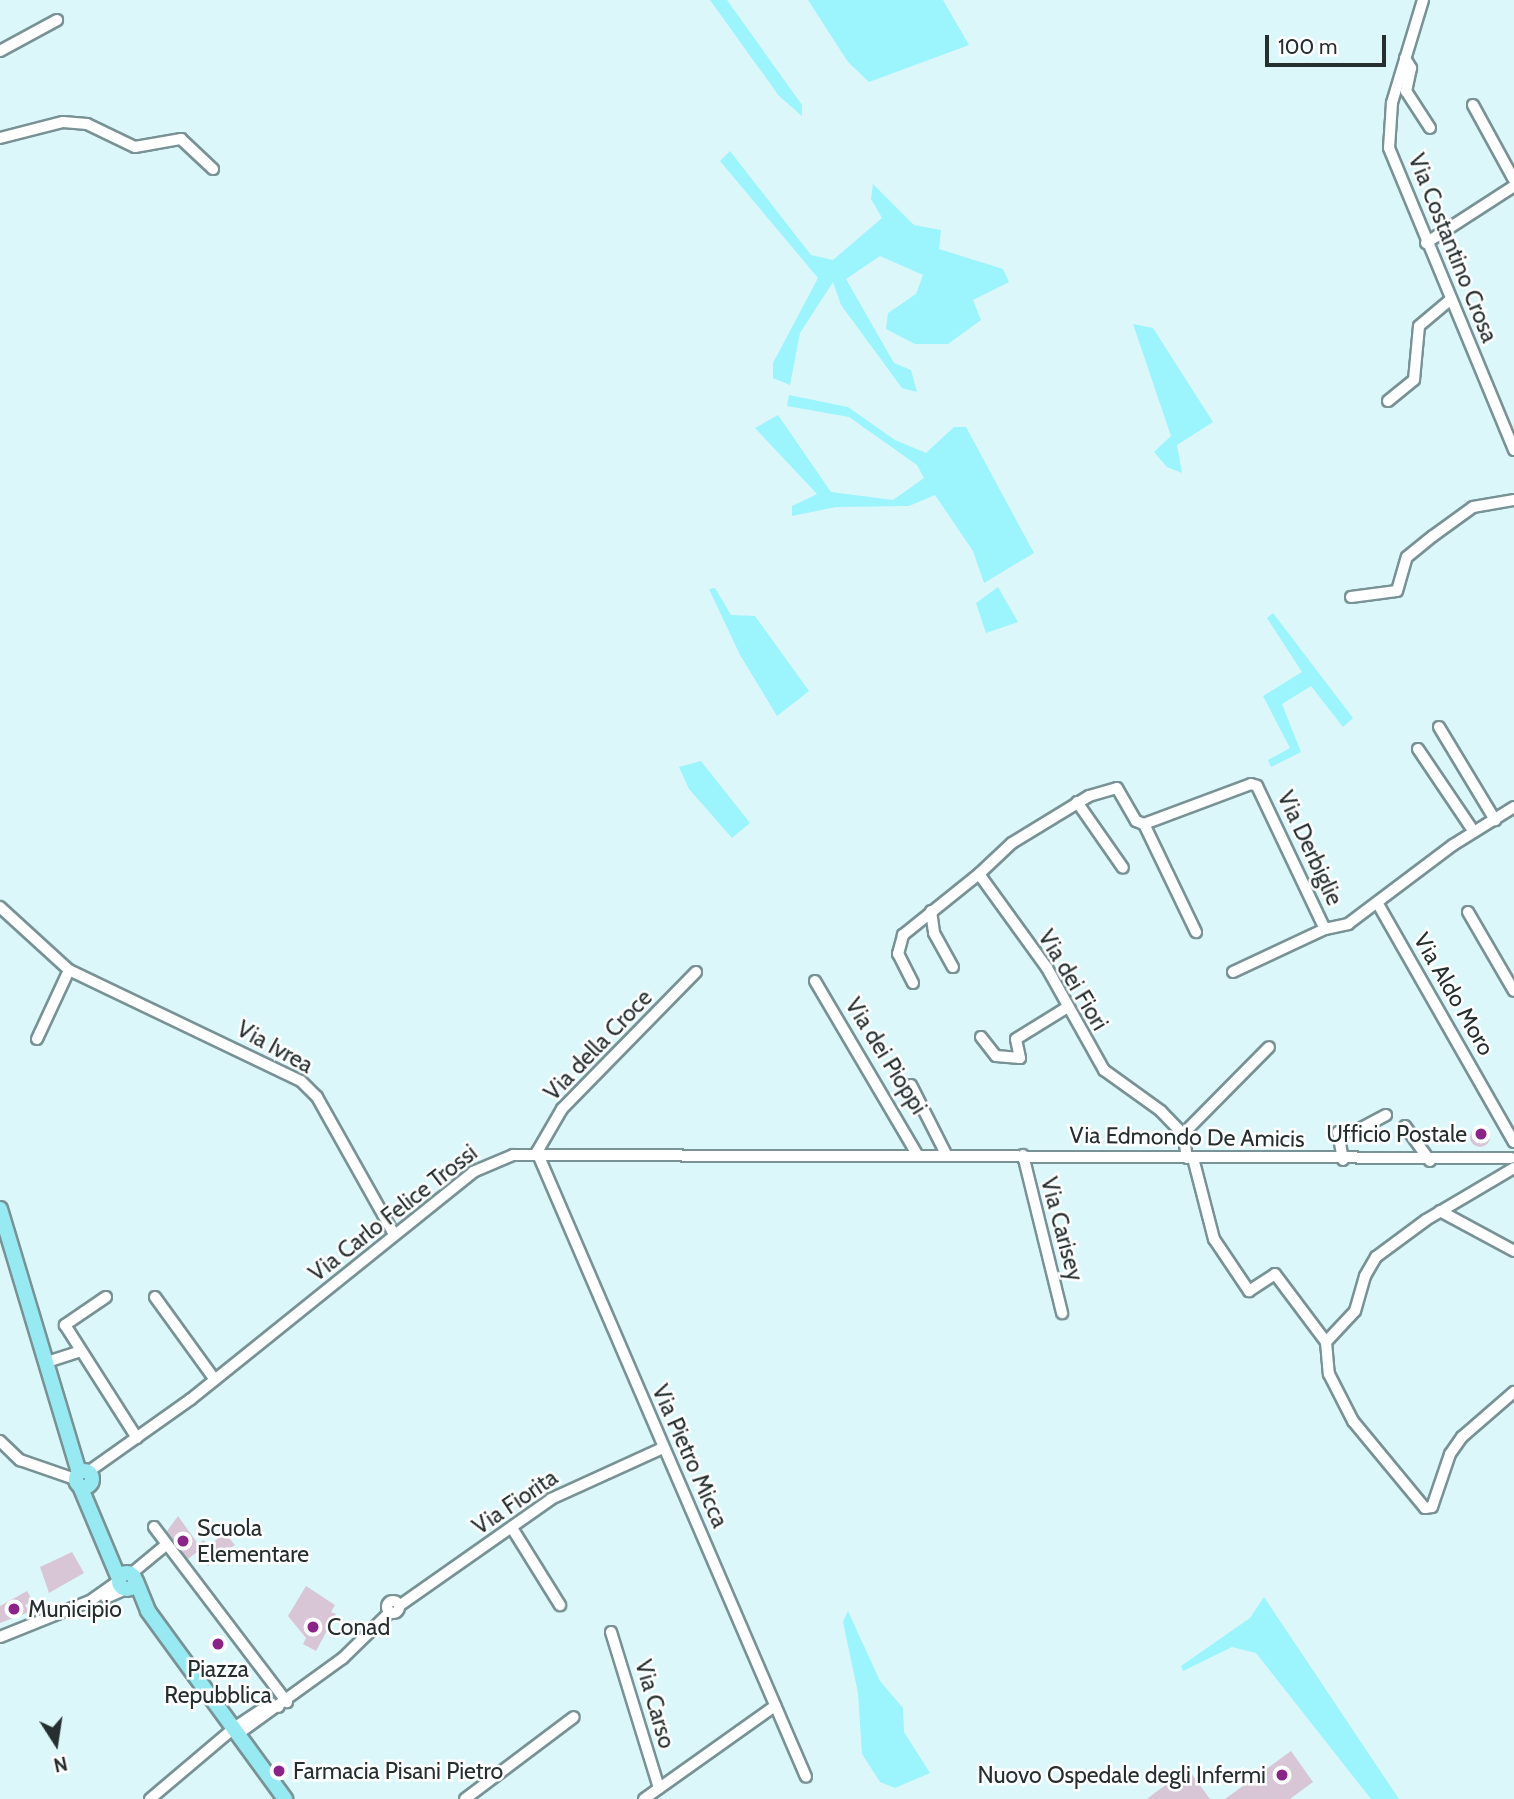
<!DOCTYPE html>
<style>
body{margin:0}
#map{position:relative;width:1514px;height:1799px;overflow:hidden;background:#dcf7fa;font-family:Cabin,sans-serif}
div>[style]{position:absolute}
.green>*{inset:0;background:#9cf4fd}
.building>*{inset:0;background:#d8c6d6}
.round{border-radius:50%}
.roads{filter:drop-shadow(2px 0 #789295) drop-shadow(-2px 0 #789295) drop-shadow(0 2px #789295) drop-shadow(0 -2px #789295)}
.minor>*{height:10px;margin:-5px;padding:0 5px;transform-origin:5px;border-radius:5px;background:#fff}
.minor>.ring{margin:-5px;padding:0;box-sizing:content-box;background:none;border:10px solid #fff;border-radius:50%}
.major>*{height:14px;margin:-7px;padding:0 7px;transform-origin:7px;border-radius:7px;background:#98eaf2}
.major>.ring{margin:-7px;padding:0;box-sizing:content-box;background:none;border:14px solid #98eaf2;border-radius:50%}
.dots>*{width:19px;height:19px;translate:-50% -50%;box-sizing:border-box;border:4px solid #fff;border-radius:50%}
span{translate:-50% -50%;white-space:nowrap;text-align:center;line-height:1.15;-webkit-text-stroke:5px #fff;paint-order:stroke}
.street-label{font-size:23px;color:#252f30}
.poi-label{font-size:23px;color:#252f30}
.right{translate:-100% -50%;text-align:right}
.left{translate:0 -50%;text-align:left}
.north{position:absolute;left:21px;top:1708px;width:70px;height:70px;-webkit-text-stroke:5px #fff;paint-order:stroke;rotate:168deg;font-size:19px;font-weight:700;line-height:28px;text-align:center;color:#252f30}
.north::after{content:'';display:block;margin:auto;width:24px;height:32px;background:#252f30;clip-path:polygon(50% 0,100% 100%,50% 72%,0 100%)}
.scale{position:absolute;left:1265px;top:35px;width:121px;height:32px;box-sizing:border-box;border:4px solid #252f30;border-top:0;padding-left:9px;font-size:21px;line-height:24px;white-space:nowrap;color:#252f30;-webkit-text-stroke:5px #fff;paint-order:stroke}
</style>
<div id="map">
<div class="green">
<i style="clip-path:polygon(710px 0,727px 0,802px 105px,802px 116px,779px 96px)"></i>
<i style="clip-path:polygon(808px 0,943px 0,969px 45px,869px 82px,848px 62px)"></i>
<i style="clip-path:polygon(730px 151px,811px 255px,833px 260px,882px 218px,871px 199px,873px 184px,914px 225px,941px 230px,939px 249px,1003px 269px,1009px 282px,973px 300px,981px 320px,948px 344px,915px 344px,886px 329px,888px 313px,916px 294px,923px 275px,880px 256px,846px 279px,894px 363px,911px 370px,917px 392px,902px 388px,841px 305px,833px 282px,800px 333px,790px 385px,773px 378px,773px 363px,818px 278px,720px 161px)"></i>
<i style="clip-path:polygon(1133px 324px,1153px 328px,1213px 422px,1177px 445px,1182px 473px,1167px 467px,1154px 452px,1171px 436px)"></i>
<i style="clip-path:polygon(789px 395px,848px 407px,895px 440px,926px 453px,954px 427px,966px 427px,1034px 553px,984px 583px,973px 551px,935px 495px,909px 506px,836px 507px,792px 516px,792px 506px,817px 494px,755px 428px,778px 415px,831px 492px,893px 500px,924px 478px,917px 465px,849px 417px,787px 406px)"></i>
<i style="clip-path:polygon(998px 587px,1018px 622px,986px 633px,976px 603px)"></i>
<i style="clip-path:polygon(715px 588px,731px 615px,755px 616px,809px 691px,777px 716px,740px 655px,709px 589px)"></i>
<i style="clip-path:polygon(1273px 613px,1353px 718px,1343px 727px,1311px 686px,1282px 704px,1301px 752px,1271px 767px,1268px 760px,1290px 748px,1263px 696px,1302px 672px,1267px 618px)"></i>
<i style="clip-path:polygon(701px 761px,750px 823px,732px 838px,689px 789px,679px 767px)"></i>
<i style="clip-path:polygon(1264px 1597px,1399px 1799px,1371px 1799px,1256px 1653px,1232px 1647px,1183px 1671px,1181px 1666px,1250px 1618px)"></i>
<i style="clip-path:polygon(848px 1611px,880px 1681px,903px 1708px,904px 1732px,930px 1773px,895px 1788px,880px 1782px,862px 1754px,858px 1693px,843px 1622px)"></i>
</div>
<div class="building">
<i class="round" style="left:1470px;top:1127px;width:20px;height:20px"></i>
<i style="clip-path:polygon(178px 1516px,198px 1544px,204px 1540px,208px 1546px,225px 1533px,235px 1545px,208px 1566px,197px 1552px,188px 1559px,167px 1531px)"></i>
<i style="clip-path:polygon(72px 1552px,84px 1573px,49px 1593px,40px 1567px)"></i>
<i style="clip-path:polygon(306px 1586px,335px 1605px,331px 1612px,336px 1614px,316px 1651px,303px 1644px,306px 1638px,288px 1616px)"></i>
<i style="clip-path:polygon(27px 1591px,33px 1601px,25px 1605px,29px 1612px,0 1623px,0 1606px)"></i>
<i style="clip-path:polygon(1291px 1751px,1313px 1782px,1290px 1799px,1225px 1799px)"></i>
<i style="clip-path:polygon(1188px 1769px,1210px 1799px,1147px 1799px,1156px 1792px)"></i>
</div>
<div class="roads">
<div class="minor">
<i style="left:1423px;top:0;width:108px;rotate:106.8deg"></i>
<i style="left:1392px;top:103px;width:45px;rotate:93.8deg"></i>
<i style="left:1389px;top:148px;width:327px;rotate:67.5deg"></i>
<i style="left:0;top:51px;width:65px;rotate:-28.5deg"></i>
<i style="left:1405px;top:58px;width:12px;rotate:59deg"></i>
<i style="left:1411px;top:68px;width:24px;rotate:102deg"></i>
<i style="left:1406px;top:91px;width:44px;rotate:57deg"></i>
<i style="left:1473px;top:105px;width:85px;rotate:61.3deg"></i>
<i style="left:0;top:138px;width:65px;rotate:-14.3deg"></i>
<i style="left:63px;top:122px;width:24px;rotate:5deg"></i>
<i style="left:87px;top:124px;width:53px;rotate:25.6deg"></i>
<i style="left:135px;top:147px;width:47px;rotate:-9.9deg"></i>
<i style="left:181px;top:139px;width:44px;rotate:43.2deg"></i>
<i style="left:1426px;top:243px;width:105px;rotate:-32.9deg"></i>
<i style="left:1388px;top:401px;width:33px;rotate:-39deg"></i>
<i style="left:1414px;top:380px;width:54px;rotate:-84.7deg"></i>
<i style="left:1419px;top:326px;width:40px;rotate:-40deg"></i>
<i style="left:1351px;top:597px;width:46px;rotate:-7.4deg"></i>
<i style="left:1397px;top:591px;width:35px;rotate:-74deg"></i>
<i style="left:1407px;top:557px;width:33px;rotate:-39deg"></i>
<i style="left:1433px;top:536px;width:49px;rotate:-35.9deg"></i>
<i style="left:1473px;top:507px;width:42px;rotate:-9.7deg"></i>
<i style="left:1439px;top:727px;width:109px;rotate:58.9deg"></i>
<i style="left:1418px;top:749px;width:100px;rotate:56deg"></i>
<i style="left:1077px;top:802px;width:80px;rotate:55.1deg"></i>
<i style="left:1144px;top:824px;width:120px;rotate:64.3deg"></i>
<i style="left:1378px;top:904px;width:274px;rotate:60.3deg"></i>
<i style="left:0;top:907px;width:93px;rotate:42.4deg"></i>
<i style="left:69px;top:970px;width:257px;rotate:25.6deg"></i>
<i style="left:301px;top:1081px;width:23px;rotate:45deg"></i>
<i style="left:317px;top:1097px;width:157px;rotate:60.7deg"></i>
<i style="left:931px;top:911px;width:22px;rotate:82deg"></i>
<i style="left:934px;top:933px;width:39px;rotate:61deg"></i>
<i style="left:1468px;top:912px;width:91px;rotate:59.8deg"></i>
<i style="left:696px;top:972px;width:192px;rotate:134.4deg"></i>
<i style="left:562px;top:1109px;width:50px;rotate:120.2deg"></i>
<i style="left:537px;top:1152px;width:680px;rotate:66.71deg"></i>
<i style="left:1233px;top:972px;width:102px;rotate:-25.1deg"></i>
<i style="left:1325px;top:929px;width:24px;rotate:-12deg"></i>
<i style="left:1348px;top:924px;width:131px;rotate:-37deg"></i>
<i style="left:1453px;top:845px;width:72px;rotate:-31.9deg"></i>
<i style="left:815px;top:981px;width:201px;rotate:59.5deg"></i>
<i style="left:913px;top:983px;width:33px;rotate:-117deg"></i>
<i style="left:898px;top:954px;width:20px;rotate:-75deg"></i>
<i style="left:903px;top:935px;width:97px;rotate:-38.8deg"></i>
<i style="left:981px;top:1037px;width:24px;rotate:52deg"></i>
<i style="left:996px;top:1056px;width:24px;rotate:5deg"></i>
<i style="left:1020px;top:1058px;width:19px;rotate:-102deg"></i>
<i style="left:1016px;top:1039px;width:59px;rotate:-31.8deg"></i>
<i style="left:37px;top:1039px;width:76px;rotate:-65.1deg"></i>
<i style="left:911px;top:1085px;width:77px;rotate:63.1deg"></i>
<i style="left:1405px;top:1126px;width:43px;rotate:54.5deg"></i>
<i style="left:1183px;top:1134px;width:122px;rotate:-45.3deg"></i>
<i style="left:1023px;top:1155px;width:163px;rotate:76.1deg"></i>
<i style="left:1187px;top:1158px;width:24px;rotate:-99deg"></i>
<i style="left:1183px;top:1134px;width:32px;rotate:-134deg"></i>
<i style="left:1161px;top:1111px;width:70px;rotate:-144.3deg"></i>
<i style="left:1104px;top:1070px;width:117px;rotate:-119.2deg"></i>
<i style="left:1047px;top:968px;width:116px;rotate:-125.9deg"></i>
<i style="left:979px;top:874px;width:45px;rotate:-43.2deg"></i>
<i style="left:1012px;top:843px;width:90px;rotate:-31.4deg"></i>
<i style="left:1089px;top:796px;width:29px;rotate:-16deg"></i>
<i style="left:1117px;top:788px;width:38px;rotate:60deg"></i>
<i style="left:1136px;top:821px;width:9px;rotate:21deg"></i>
<i style="left:1144px;top:824px;width:114px;rotate:-20.5deg"></i>
<i style="left:1251px;top:784px;width:6px;rotate:18deg"></i>
<i style="left:1257px;top:786px;width:158px;rotate:64.6deg"></i>
<i style="left:1193px;top:1158px;width:84px;rotate:75.5deg"></i>
<i style="left:1214px;top:1239px;width:63px;rotate:56.1deg"></i>
<i style="left:1249px;top:1291px;width:31px;rotate:-33deg"></i>
<i style="left:1275px;top:1274px;width:85px;rotate:53.1deg"></i>
<i style="left:1343px;top:1160px;width:28px;rotate:-100deg"></i>
<i style="left:1338px;top:1132px;width:18px;rotate:-3deg"></i>
<i style="left:1356px;top:1131px;width:34px;rotate:-28deg"></i>
<i style="left:1440px;top:1211px;width:84px;rotate:28.4deg"></i>
<i style="left:106px;top:1297px;width:50px;rotate:145.7deg"></i>
<i style="left:65px;top:1325px;width:134px;rotate:57.5deg"></i>
<i style="left:155px;top:1297px;width:102px;rotate:54.1deg"></i>
<i style="left:1326px;top:1342px;width:32px;rotate:85deg"></i>
<i style="left:1329px;top:1374px;width:53px;rotate:62.9deg"></i>
<i style="left:1353px;top:1421px;width:113px;rotate:50.4deg"></i>
<i style="left:1425px;top:1508px;width:7px;rotate:-8deg"></i>
<i style="left:1432px;top:1507px;width:56px;rotate:-71.2deg"></i>
<i style="left:1450px;top:1454px;width:21px;rotate:-55deg"></i>
<i style="left:1462px;top:1437px;width:69px;rotate:-40.9deg"></i>
<i style="left:1326px;top:1342px;width:42px;rotate:-46.9deg"></i>
<i style="left:1355px;top:1311px;width:36px;rotate:-74deg"></i>
<i style="left:1365px;top:1276px;width:22px;rotate:-60deg"></i>
<i style="left:1376px;top:1257px;width:62px;rotate:-36.5deg"></i>
<i style="left:1426px;top:1220px;width:102px;rotate:-30.6deg"></i>
<i style="left:47px;top:1362px;width:35px;rotate:-18deg"></i>
<i style="left:0;top:1441px;width:28px;rotate:44deg"></i>
<i style="left:20px;top:1460px;width:58px;rotate:19.1deg"></i>
<i style="left:88px;top:1472px;width:126px;rotate:-35.3deg"></i>
<i style="left:191px;top:1399px;width:362px;rotate:-38.8deg"></i>
<i style="left:473px;top:1172px;width:43px;rotate:-23deg"></i>
<i style="left:513px;top:1155px;width:998px;rotate:0.17deg"></i>
<i style="left:154px;top:1527px;width:220px;rotate:52.8deg"></i>
<i style="left:512px;top:1528px;width:91px;rotate:58.1deg"></i>
<i style="left:132px;top:1573px;width:45px;rotate:-39.6deg"></i>
<i style="left:106px;top:1598px;width:22px;rotate:-24deg"></i>
<i class="ring" style="left:387px;top:1601px;width:2px;height:2px"></i>
<i style="left:399px;top:1606px;width:186px;rotate:-35.1deg"></i>
<i style="left:551px;top:1499px;width:123px;rotate:-24.5deg"></i>
<i style="left:611px;top:1632px;width:163px;rotate:72.9deg"></i>
<i style="left:0;top:1637px;width:97px;rotate:-21.8deg"></i>
<i style="left:90px;top:1601px;width:35px;rotate:-35deg"></i>
<i style="left:238px;top:1734px;width:130px;rotate:-35.9deg"></i>
<i style="left:343px;top:1658px;width:66px;rotate:-44.4deg"></i>
<i style="left:150px;top:1799px;width:110px;rotate:-40.2deg"></i>
<i style="left:234px;top:1728px;width:43px;rotate:-33.7deg"></i>
<i style="left:270px;top:1704px;width:9px;rotate:18deg"></i>
<i style="left:465px;top:1799px;width:136px;rotate:-37deg"></i>
<i style="left:644px;top:1799px;width:161px;rotate:-35.4deg"></i>
</div>
<div class="major">
<i style="left:0;top:1209px;width:275px;rotate:73.3deg"></i>
<i class="ring" style="left:76px;top:1471px;width:2px;height:2px"></i>
<i style="left:80px;top:1486px;width:101px;rotate:67.2deg"></i>
<i class="ring" style="left:119px;top:1573px;width:2px;height:2px"></i>
<i style="left:136px;top:1581px;width:32px;rotate:68deg"></i>
<i style="left:148px;top:1611px;width:233px;rotate:53.9deg"></i>
</div>
</div>
<div class="dots">
<i style="left:1481px;top:1134px;background:#8c2388"></i>
<i style="left:183px;top:1541px;background:#8c2388"></i>
<i style="left:14px;top:1609px;background:#8c2388"></i>
<i style="left:313px;top:1627px;background:#8c2388"></i>
<i style="left:218px;top:1644px;background:#8c2388"></i>
<i style="left:279px;top:1771px;background:#8c2388"></i>
<i style="left:1282px;top:1775px;background:#8c2388"></i>
</div>
<div class="street-label">
<span style="left:1453px;top:248px;rotate:68deg">Via Costantino Crosa</span>
<span style="left:1310px;top:848px;rotate:65deg">Via Derbiglie</span>
<span style="left:1073px;top:980px;rotate:59deg">Via dei Fiori</span>
<span style="left:1454px;top:994px;rotate:60deg">Via Aldo Moro</span>
<span style="left:598px;top:1045px;rotate:-46deg">Via della Croce</span>
<span style="left:275px;top:1047px;rotate:29deg">Via Ivrea</span>
<span style="left:886px;top:1056px;rotate:58deg">Via dei Pioppi</span>
<span style="left:1187px;top:1137px;rotate:1deg">Via Edmondo De Amicis</span>
<span style="left:393px;top:1213px;rotate:-38deg">Via Carlo Felice Trossi</span>
<span style="left:1062px;top:1229px;rotate:75deg">Via Carisey</span>
<span style="left:690px;top:1456px;rotate:66deg">Via Pietro Micca</span>
<span style="left:515px;top:1502px;rotate:-34deg">Via Fiorita</span>
<span style="left:655px;top:1704px;rotate:74deg">Via Carso</span>
</div>
<div class="poi-label">
<span class="right" style="left:1467px;top:1134px">Ufficio Postale</span>
<span class="left" style="left:197px;top:1541px">Scuola<br>Elementare</span>
<span class="left" style="left:28px;top:1609px">Municipio</span>
<span class="left" style="left:327px;top:1627px">Conad</span>
<span style="left:218px;top:1682px">Piazza<br>Repubblica</span>
<span class="left" style="left:293px;top:1771px">Farmacia Pisani Pietro</span>
<span class="right" style="left:1266px;top:1775px">Nuovo Ospedale degli Infermi</span>
</div>
<div class="north">N</div>
<div class="scale">100 m</div>
</div>
